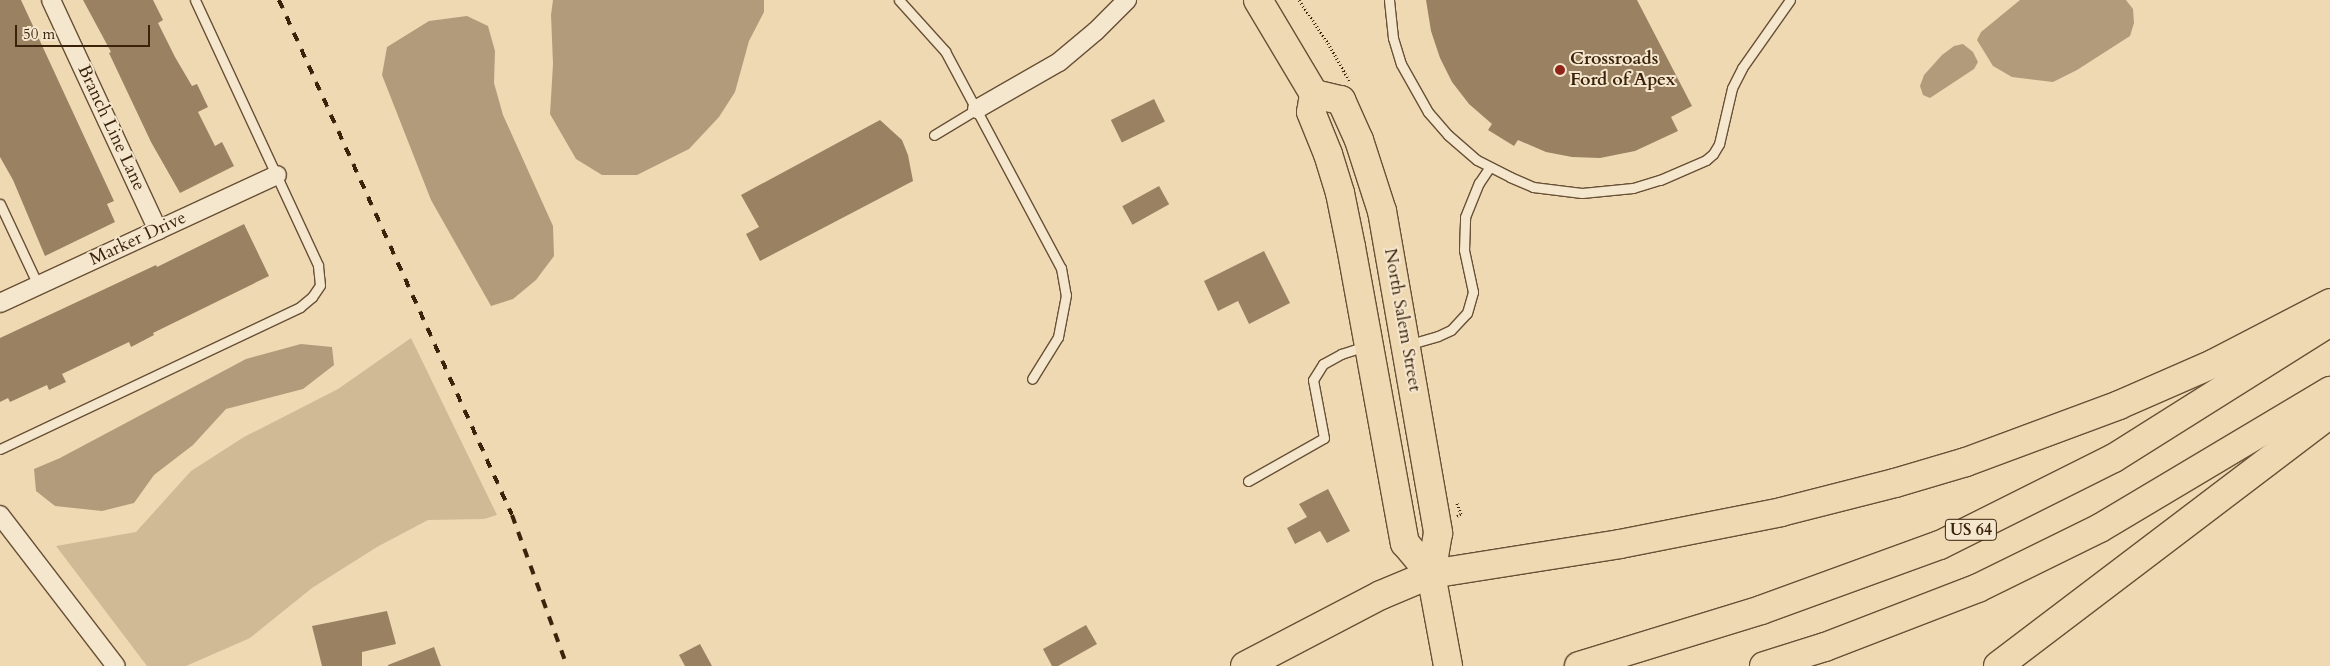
<!DOCTYPE html>
<style>
body{margin:0}
#map{position:relative;width:2330px;height:666px;overflow:hidden;background:#efd9b3;font-family:Cardo,serif}
div>[style]{position:absolute}
.green>*{inset:0;background:#d0ba96}
.water>*{inset:0;background:#b29b7a}
.building>*{inset:0;background:#998162;transform-origin:0 0}
.path>*{height:3px;margin-top:-1.5px;transform-origin:0;background:repeating-linear-gradient(90deg,#3b220b 0 1px,transparent 0 3.5px)}
.roads{filter:drop-shadow(1px 0 #685035) drop-shadow(-1px 0 #685035) drop-shadow(0 1px #685035) drop-shadow(0 -1px #685035)}
.lane>*{height:9px;margin:-4.5px;padding:0 4.5px;transform-origin:4.5px;border-radius:4.5px;background:#f5e6ce}
.street>*{height:18px;margin:-9px;padding:0 9px;transform-origin:9px;border-radius:9px;background:#f5e6ce}
.primary>*{height:28px;margin:-14px;padding:0 14px;transform-origin:14px;border-radius:14px;background:#efd9b3}
.highway>*{height:28px;margin:-14px;padding:0 14px;transform-origin:14px;border-radius:14px;background:#efd9b3}
.rail>*{height:4px;margin-top:-2px;transform-origin:0;background:repeating-linear-gradient(90deg,#3b220b 0 9px,transparent 0 18px)}
.dots>*{width:14px;height:14px;translate:-50% -50%;box-sizing:border-box;border:2px solid #f5e6ce;border-radius:50%}
span{translate:-50% -50%;white-space:nowrap;text-align:center;line-height:1.15;-webkit-text-stroke:4px #f5e6ce;paint-order:stroke}
.shield-label span{padding:1px 4px;background:#f5e6ce;border:1px solid;border-radius:4px;-webkit-text-stroke-width:0}
.shield-label{font-size:16px;color:#3b220b;font-weight:700}
.poi-label{font-size:18px;color:#3b220b;font-weight:700}
.left{translate:0 -50%;text-align:left}
.street-label{font-size:18px;color:#3b220b}
.scale{position:absolute;left:15px;top:25px;width:135px;height:22px;box-sizing:border-box;border:2px solid #3b220b;border-top:0;padding-left:6px;font-size:15px;line-height:18px;white-space:nowrap;color:#3b220b;-webkit-text-stroke:4px #f5e6ce;paint-order:stroke}
</style>
<div id="map">
<div class="green">
<i style="clip-path:polygon(411px 338px,497px 515px,484px 519px,428px 520px,377px 547px,312px 588px,250px 638px,186px 666px,147px 666px,56px 546px,136px 532px,191px 471px,244px 437px,338px 389px)"></i>
</div>
<div class="water">
<i style="clip-path:polygon(553px 0,764px 0,764px 12px,749px 41px,735px 92px,719px 117px,689px 149px,637px 175px,602px 175px,576px 159px,550px 114px,553px 64px,551px 15px)"></i>
<i style="clip-path:polygon(2020px 0,2126px 0,2133px 9px,2134px 23px,2130px 36px,2077px 70px,2053px 82px,2012px 77px,1993px 66px,1977px 40px,1981px 32px)"></i>
<i style="clip-path:polygon(467px 16px,488px 26px,495px 51px,494px 83px,503px 115px,553px 226px,554px 256px,536px 280px,513px 299px,491px 306px,431px 200px,382px 75px,387px 47px,429px 21px)"></i>
<i style="clip-path:polygon(1963px 44px,1973px 52px,1978px 62px,1974px 69px,1930px 98px,1923px 95px,1920px 86px,1924px 75px,1942px 55px,1954px 46px)"></i>
<i style="clip-path:polygon(301px 344px,332px 347px,334px 365px,303px 389px,226px 409px,193px 445px,154px 475px,134px 503px,102px 511px,55px 506px,36px 491px,34px 469px,60px 458px,246px 359px)"></i>
</div>
<div class="building">
<i style="clip-path:polygon(0 0,21px 0,114px 201px,107px 204px,115px 222px,45px 256px,13px 180px,0 157px)"></i>
<i style="clip-path:polygon(83px 0,153px 0,163px 20px,158px 23px,175px 57px,192px 86px,197px 84px,208px 107px,198px 112px,215px 146px,222px 142px,234px 166px,180px 193px,151px 142px,109px 53px,111px 52px)"></i>
<i style="clip-path:polygon(1426px 0,1637px 0,1692px 106px,1671px 117px,1678px 131px,1635px 151px,1600px 158px,1572px 157px,1546px 152px,1518px 140px,1514px 146px,1488px 130px,1492px 124px,1469px 104px,1452px 82px,1440px 58px,1431px 31px)"></i>
<i style="left:1154px;top:99px;width:25px;height:48px;rotate:64deg"></i>
<i style="clip-path:polygon(880px 120px,902px 140px,908px 155px,913px 181px,760px 261px,746px 234px,759px 227px,741px 195px)"></i>
<i style="left:1159px;top:186px;width:21px;height:42px;rotate:61deg"></i>
<i style="clip-path:polygon(244px 224px,269px 276px,153px 333px,154px 335px,131px 347px,129px 342px,62px 374px,66px 382px,49px 390px,47px 385px,10px 402px,8px 398px,0 402px,0 338px,156px 265px,157px 267px)"></i>
<i style="clip-path:polygon(1264px 251px,1290px 303px,1249px 324px,1238px 301px,1218px 311px,1204px 281px)"></i>
<i style="clip-path:polygon(1328px 489px,1350px 531px,1327px 543px,1320px 531px,1295px 544px,1287px 528px,1307px 517px,1299px 504px)"></i>
<i style="clip-path:polygon(387px 611px,396px 644px,362px 652px,362px 666px,322px 666px,312px 626px)"></i>
<i style="clip-path:polygon(1086px 625px,1097px 644px,1058px 666px,1052px 666px,1043px 649px)"></i>
<i style="clip-path:polygon(700px 644px,712px 666px,685px 666px,679px 655px)"></i>
<i style="clip-path:polygon(434px 647px,441px 666px,388px 666px,388px 665px)"></i>
</div>
<div class="path">
<i style="left:1299px;top:0;width:52px;rotate:56deg"></i>
<i style="left:1328px;top:43px;width:43px;rotate:60.4deg"></i>
<i style="left:1457px;top:516px;width:4px;rotate:-27deg"></i>
<i style="left:1461px;top:514px;width:12px;rotate:-110deg"></i>
</div>
<div class="roads">
<div class="lane">
<i style="left:899px;top:0;width:69px;rotate:48deg"></i>
<i style="left:945px;top:51px;width:246px;rotate:61.9deg"></i>
<i style="left:1061px;top:268px;width:27px;rotate:80deg"></i>
<i style="left:1066px;top:295px;width:43px;rotate:100.8deg"></i>
<i style="left:1058px;top:337px;width:49px;rotate:121.8deg"></i>
<i style="left:1389px;top:0;width:38px;rotate:84deg"></i>
<i style="left:1393px;top:38px;width:27px;rotate:73deg"></i>
<i style="left:1401px;top:64px;width:55px;rotate:60.6deg"></i>
<i style="left:1428px;top:112px;width:30px;rotate:49deg"></i>
<i style="left:1448px;top:135px;width:38px;rotate:41deg"></i>
<i style="left:1477px;top:160px;width:37px;rotate:27deg"></i>
<i style="left:1510px;top:177px;width:25px;rotate:23deg"></i>
<i style="left:1533px;top:187px;width:49px;rotate:7deg"></i>
<i style="left:1582px;top:193px;width:51px;rotate:-5.6deg"></i>
<i style="left:1633px;top:188px;width:28px;rotate:-17deg"></i>
<i style="left:1660px;top:180px;width:50px;rotate:-23.5deg"></i>
<i style="left:1706px;top:160px;width:9px;rotate:-41deg"></i>
<i style="left:1713px;top:154px;width:12px;rotate:-59deg"></i>
<i style="left:1719px;top:144px;width:57px;rotate:-76.9deg"></i>
<i style="left:1732px;top:88px;width:22px;rotate:-63deg"></i>
<i style="left:1742px;top:68px;width:83px;rotate:-54.8deg"></i>
<i style="left:934px;top:135px;width:50px;rotate:-31.2deg"></i>
<i style="left:0;top:204px;width:89px;rotate:64.9deg"></i>
<i style="left:1407px;top:345px;width:32px;rotate:-16deg"></i>
<i style="left:1438px;top:336px;width:14px;rotate:-25deg"></i>
<i style="left:1451px;top:330px;width:23px;rotate:-47deg"></i>
<i style="left:1467px;top:313px;width:22px;rotate:-74deg"></i>
<i style="left:1473px;top:292px;width:43px;rotate:-102.1deg"></i>
<i style="left:1464px;top:250px;width:33px;rotate:-88deg"></i>
<i style="left:1465px;top:217px;width:37px;rotate:-68deg"></i>
<i style="left:1479px;top:183px;width:18px;rotate:-56deg"></i>
<i style="left:0;top:449px;width:332px;rotate:-25.3deg"></i>
<i style="left:300px;top:307px;width:16px;rotate:-40deg"></i>
<i style="left:312px;top:297px;width:14px;rotate:-56deg"></i>
<i style="left:320px;top:285px;width:20px;rotate:-96deg"></i>
<i style="left:318px;top:265px;width:292px;rotate:-114.9deg"></i>
<i style="left:1248px;top:481px;width:87px;rotate:-29.5deg"></i>
<i style="left:1324px;top:438px;width:59px;rotate:-100.7deg"></i>
<i style="left:1313px;top:380px;width:19px;rotate:-58deg"></i>
<i style="left:1323px;top:364px;width:21px;rotate:-29deg"></i>
<i style="left:1341px;top:354px;width:26px;rotate:-18deg"></i>
</div>
<div class="street">
<i style="left:51px;top:0;width:254px;rotate:65.1deg"></i>
<i style="left:977px;top:109px;width:95px;rotate:-29.8deg"></i>
<i style="left:1059px;top:62px;width:48px;rotate:-40deg"></i>
<i style="left:1096px;top:31px;width:44px;rotate:-45deg"></i>
<i style="left:0;top:303px;width:305px;rotate:-24.8deg"></i>
<i style="left:0;top:515px;width:190px;rotate:52.5deg"></i>
</div>
<div class="primary">
<i style="left:1258px;top:0;width:109px;rotate:59.2deg"></i>
<i style="left:1314px;top:94px;width:18px;rotate:99deg"></i>
<i style="left:1311px;top:112px;width:45px;rotate:68deg"></i>
<i style="left:1328px;top:154px;width:41px;rotate:72.9deg"></i>
<i style="left:1340px;top:193px;width:55px;rotate:78.5deg"></i>
<i style="left:1351px;top:247px;width:301px;rotate:79.7deg"></i>
<i style="left:1405px;top:543px;width:40px;rotate:50deg"></i>
<i style="left:1314px;top:94px;width:28px;rotate:13deg"></i>
<i style="left:1341px;top:100px;width:44px;rotate:65.8deg"></i>
<i style="left:1359px;top:140px;width:75px;rotate:72.1deg"></i>
<i style="left:1382px;top:211px;width:327px;rotate:80.1deg"></i>
<i style="left:1438px;top:533px;width:42px;rotate:99.7deg"></i>
<i style="left:1431px;top:574px;width:94px;rotate:79.5deg"></i>
</div>
<div class="highway">
<i style="left:1245px;top:666px;width:153px;rotate:-27.6deg"></i>
<i style="left:1381px;top:595px;width:54px;rotate:-22.8deg"></i>
<i style="left:1431px;top:574px;width:191px;rotate:-9deg"></i>
<i style="left:1620px;top:544px;width:164px;rotate:-11.2deg"></i>
<i style="left:1781px;top:512px;width:118px;rotate:-14.3deg"></i>
<i style="left:1895px;top:483px;width:74px;rotate:-16.5deg"></i>
<i style="left:1966px;top:462px;width:163px;rotate:-20.4deg"></i>
<i style="left:2119px;top:405px;width:103px;rotate:-23.6deg"></i>
<i style="left:2213px;top:364px;width:132px;rotate:-27.5deg"></i>
<i style="left:1579px;top:666px;width:190px;rotate:-17.1deg"></i>
<i style="left:1761px;top:610px;width:190px;rotate:-20deg"></i>
<i style="left:1940px;top:545px;width:195px;rotate:-26.6deg"></i>
<i style="left:2114px;top:458px;width:249px;rotate:-32.2deg"></i>
<i style="left:1764px;top:666px;width:64px;rotate:-17.3deg"></i>
<i style="left:1825px;top:647px;width:164px;rotate:-21.1deg"></i>
<i style="left:1978px;top:588px;width:136px;rotate:-26.2deg"></i>
<i style="left:2100px;top:528px;width:268px;rotate:-30.8deg"></i>
<i style="left:1998px;top:666px;width:417px;rotate:-37.2deg"></i>
</div>
</div>
<div class="rail">
<i style="left:279px;top:0;width:565px;rotate:65.66deg"></i>
<i style="left:512px;top:515px;width:161px;rotate:70deg"></i>
</div>
<div class="dots">
<i style="left:1560px;top:70px;background:#8f2418"></i>
</div>
<div class="shield-label">
<span style="left:1971px;top:530px">US 64</span>
</div>
<div class="poi-label">
<span class="left" style="left:1570px;top:70px">Crossroads<br>Ford of Apex</span>
</div>
<div class="street-label">
<span style="left:111px;top:128px;rotate:65deg">Branch Line Lane</span>
<span style="left:138px;top:239px;rotate:-25deg">Marker Drive</span>
<span style="left:1402px;top:320px;rotate:80deg">North Salem Street</span>
</div>
<div class="scale">50 m</div>
</div>
